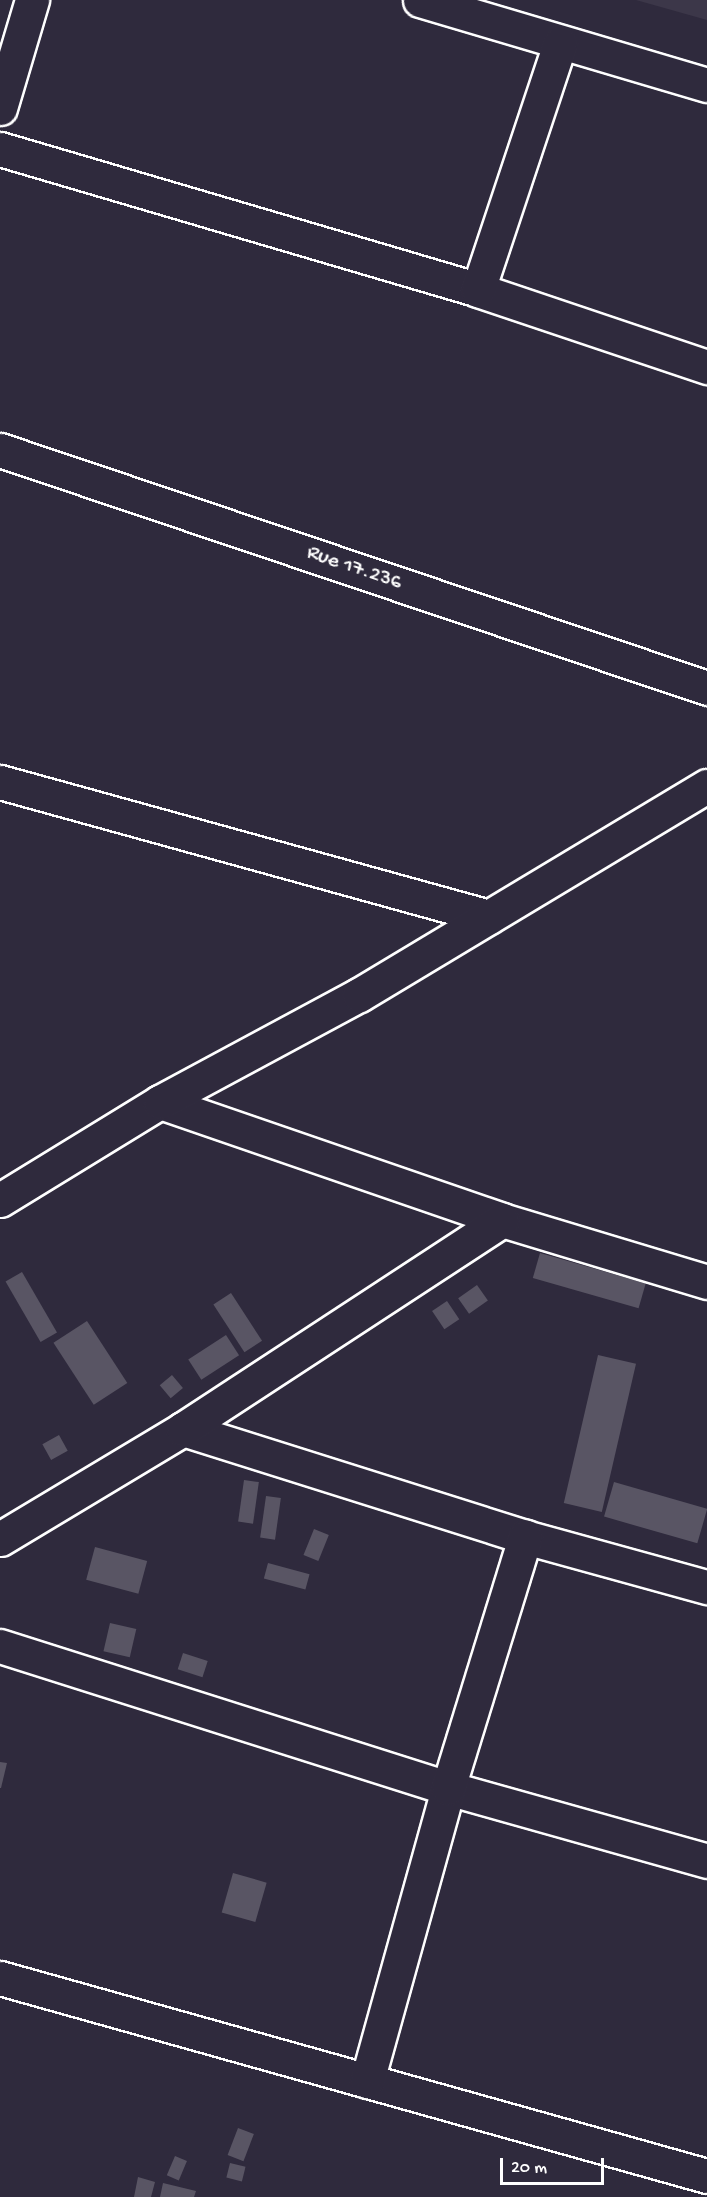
<!DOCTYPE html>
<style>
body{margin:0}
#map{position:relative;width:707px;height:2197px;overflow:hidden;background:#2f2a3d;font-family:"Gochi Hand",sans-serif}
div>[style]{position:absolute}
.built>*{inset:0;background:#3c3749}
.building>*{inset:0;background:#595564;transform-origin:0 0}
.roads{filter:drop-shadow(2px 0 #fff) drop-shadow(-2px 0 #fff) drop-shadow(0 2px #fff) drop-shadow(0 -2px #fff)}
.minor>*{height:33px;margin:-16.5px;padding:0 16.5px;transform-origin:16.5px;border-radius:16.5px;background:#2f2a3d}
span{translate:-50% -50%;white-space:nowrap;text-align:center;line-height:1.15;-webkit-text-stroke:4.5px #2f2a3d;paint-order:stroke}
.street-label{font-size:22px;color:#fff}
.scale{position:absolute;left:500px;top:2158px;width:104px;height:27px;box-sizing:border-box;border:3px solid #fff;border-top:0;padding-left:8px;font-size:18px;line-height:21px;white-space:nowrap;color:#fff;-webkit-text-stroke:4px #2f2a3d;paint-order:stroke}
</style>
<div id="map">
<div class="built">
<i style="clip-path:polygon(637px 0,707px 0,707px 20px,636px 0)"></i>
</div>
<div class="building">
<i style="left:540px;top:1253px;width:110px;height:26px;rotate:16deg"></i>
<i style="left:22px;top:1272px;width:70px;height:19px;rotate:60deg"></i>
<i style="left:477px;top:1285px;width:19px;height:23px;rotate:55deg"></i>
<i style="left:231px;top:1293px;width:57px;height:21px;rotate:57deg"></i>
<i style="left:447px;top:1301px;width:22px;height:18px;rotate:56deg"></i>
<i style="left:87px;top:1321px;width:74px;height:40px;rotate:57deg"></i>
<i style="left:226px;top:1335px;width:24px;height:45px;rotate:57deg"></i>
<i style="left:598px;top:1355px;width:39px;height:152px;rotate:13deg"></i>
<i style="left:172px;top:1375px;width:17px;height:16px;rotate:50deg"></i>
<i style="left:59px;top:1435px;width:18px;height:19px;rotate:61deg"></i>
<i style="left:244px;top:1480px;width:15px;height:42px;rotate:8deg"></i>
<i style="left:614px;top:1482px;width:97px;height:36px;rotate:16deg"></i>
<i style="left:266px;top:1496px;width:15px;height:42px;rotate:8deg"></i>
<i style="left:314px;top:1529px;width:16px;height:28px;rotate:22deg"></i>
<i style="left:95px;top:1547px;width:54px;height:34px;rotate:15deg"></i>
<i style="left:268px;top:1563px;width:43px;height:16px;rotate:15deg"></i>
<i style="left:110px;top:1623px;width:27px;height:29px;rotate:13deg"></i>
<i style="left:183px;top:1653px;width:26px;height:17px;rotate:18deg"></i>
<i style="clip-path:polygon(0 1762px,7px 1763px,1px 1788px,0 1788px)"></i>
<i style="left:233px;top:1873px;width:35px;height:41px;rotate:16deg"></i>
<i style="left:238px;top:2128px;width:17px;height:29px;rotate:21deg"></i>
<i style="left:175px;top:2156px;width:13px;height:21px;rotate:23deg"></i>
<i style="left:230px;top:2163px;width:16px;height:15px;rotate:14deg"></i>
<i style="clip-path:polygon(138px 2177px,155px 2182px,151px 2197px,134px 2197px)"></i>
<i style="clip-path:polygon(163px 2183px,196px 2191px,194px 2197px,160px 2197px)"></i>
</div>
<div class="roads">
<div class="minor">
<i style="left:420px;top:0;width:299px;rotate:16.5deg"></i>
<i style="left:0;top:108px;width:113px;rotate:-73.5deg"></i>
<i style="left:0;top:149px;width:498px;rotate:16.4deg"></i>
<i style="left:478px;top:290px;width:242px;rotate:18.6deg"></i>
<i style="left:478px;top:290px;width:260px;rotate:-71.6deg"></i>
<i style="left:0;top:450px;width:746px;rotate:18.6deg"></i>
<i style="left:0;top:782px;width:507px;rotate:15.43deg"></i>
<i style="left:160px;top:1102px;width:362px;rotate:19deg"></i>
<i style="left:502px;top:1220px;width:214px;rotate:16.8deg"></i>
<i style="left:0;top:1200px;width:188px;rotate:-31.5deg"></i>
<i style="left:160px;top:1102px;width:226px;rotate:-28.3deg"></i>
<i style="left:359px;top:995px;width:406px;rotate:-31deg"></i>
<i style="left:183px;top:1429px;width:359px;rotate:17.5deg"></i>
<i style="left:525px;top:1537px;width:189px;rotate:15.4deg"></i>
<i style="left:0;top:1539px;width:214px;rotate:-31deg"></i>
<i style="left:183px;top:1429px;width:381px;rotate:-33.2deg"></i>
<i style="left:0;top:1646px;width:470px;rotate:17.6deg"></i>
<i style="left:448px;top:1788px;width:269px;rotate:15.7deg"></i>
<i style="left:0;top:1978px;width:734px;rotate:15.65deg"></i>
<i style="left:367px;top:2081px;width:304px;rotate:-74.5deg"></i>
<i style="left:448px;top:1788px;width:263px;rotate:-72.9deg"></i>
</div>
</div>
<div class="street-label">
<span style="left:354px;top:569px;rotate:19deg">Rue 17.236</span>
</div>
<div class="scale">20 m</div>
</div>
